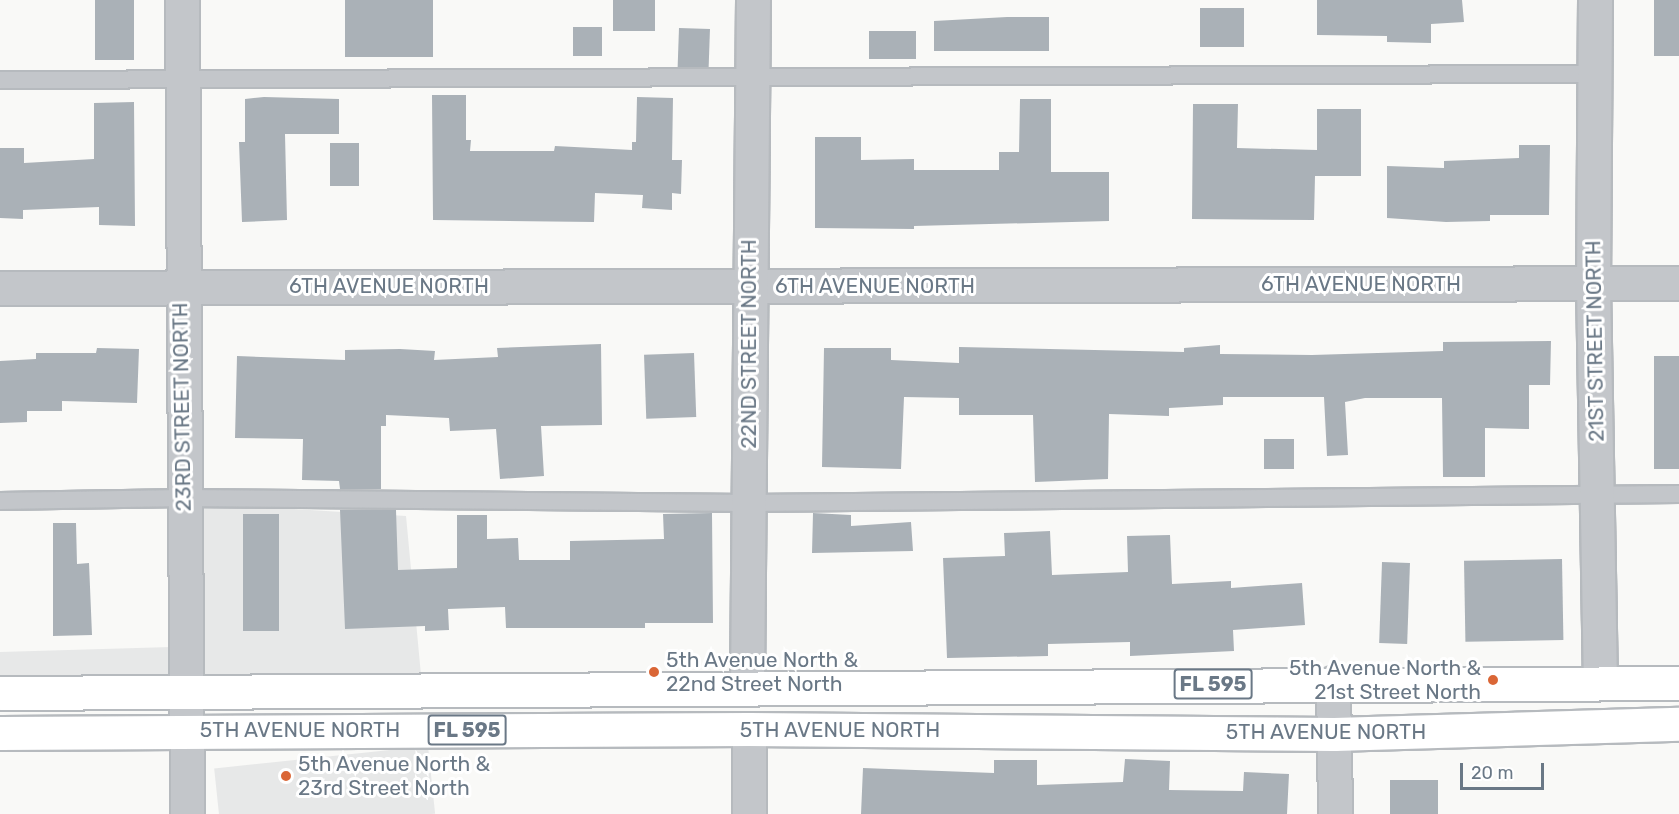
<!DOCTYPE html>
<style>
body{margin:0}
#map{position:relative;width:1679px;height:814px;overflow:hidden;background:#f9f9f7;font-family:Rubik,sans-serif}
div>[style]{position:absolute}
.built>*{inset:0;background:#e7e8e8;transform-origin:0 0}
.building>*{inset:0;background:#aab1b7;transform-origin:0 0}
.roads{filter:drop-shadow(2px 0 #b6babe) drop-shadow(-2px 0 #b6babe) drop-shadow(0 2px #b6babe) drop-shadow(0 -2px #b6babe)}
.service>*{height:16px;margin:-8px;padding:0 8px;transform-origin:8px;border-radius:8px;background:#c3c6ca}
.minor>*{height:33px;margin:-16.5px;padding:0 16.5px;transform-origin:16.5px;border-radius:16.5px;background:#c3c6ca}
.tertiary>*{height:33px;margin:-16.5px;padding:0 16.5px;transform-origin:16.5px;border-radius:16.5px;background:#c3c6ca}
.primary>*{height:33px;margin:-16.5px;padding:0 16.5px;transform-origin:16.5px;border-radius:16.5px;background:#fff}
.dots>*{width:16px;height:16px;translate:-50% -50%;box-sizing:border-box;border:3px solid #fff;border-radius:50%}
span{translate:-50% -50%;white-space:nowrap;text-align:center;line-height:1.15;-webkit-text-stroke:6px #fff;paint-order:stroke}
.shield-label span{padding:2px 4px;background:#fff;border:2px solid;border-radius:4px;-webkit-text-stroke-width:0}
.shield-label{font-size:20px;color:#6a7886;font-weight:700}
.street-label{font-size:21px;color:#6a7886}
.poi-label{font-size:21px;color:#6a7886}
.left{translate:0 -50%;text-align:left}
.right{translate:-100% -50%;text-align:right}
.scale{position:absolute;left:1460px;top:763px;width:84px;height:27px;box-sizing:border-box;border:3px solid #6a7886;border-top:0;padding-left:8px;font-size:18px;line-height:21px;white-space:nowrap;color:#6a7886;-webkit-text-stroke:4px #fff;paint-order:stroke}
</style>
<div id="map">
<div class="built">
<i style="clip-path:polygon(198px 503px,406px 516px,421px 675px,200px 677px)"></i>
<i style="clip-path:polygon(171px 647px,171px 677px,0 677px,0 652px)"></i>
<i style="left:428px;top:746px;width:68px;height:215px;rotate:84deg"></i>
</div>
<div class="building">
<i style="left:95px;top:0;width:39px;height:60px"></i>
<i style="left:345px;top:0;width:88px;height:57px"></i>
<i style="left:613px;top:0;width:42px;height:31px"></i>
<i style="clip-path:polygon(1317px 0,1462px 0,1464px 22px,1431px 24px,1431px 43px,1387px 42px,1387px 36px,1317px 35px)"></i>
<i style="left:1654px;top:0;width:25px;height:56px"></i>
<i style="left:1200px;top:8px;width:44px;height:39px"></i>
<i style="clip-path:polygon(1007px 17px,1049px 17px,1049px 51px,934px 51px,934px 21px)"></i>
<i style="left:573px;top:27px;width:29px;height:29px"></i>
<i style="left:679px;top:28px;width:31px;height:39px;rotate:2deg"></i>
<i style="left:916px;top:31px;width:28px;height:47px;rotate:90deg"></i>
<i style="clip-path:polygon(432px 95px,466px 95px,466px 140px,471px 140px,470px 151px,554px 151px,555px 146px,632px 150px,632px 142px,636px 142px,637px 97px,673px 98px,672px 160px,682px 160px,681px 194px,672px 193px,672px 210px,642px 208px,643px 195px,595px 193px,594px 222px,433px 220px)"></i>
<i style="clip-path:polygon(264px 97px,339px 99px,339px 134px,285px 134px,287px 220px,242px 222px,239px 142px,245px 142px,245px 99px)"></i>
<i style="clip-path:polygon(1020px 99px,1051px 99px,1051px 172px,1109px 172px,1109px 221px,914px 226px,914px 229px,815px 228px,815px 137px,861px 137px,861px 160px,914px 159px,914px 170px,999px 170px,999px 152px,1019px 152px)"></i>
<i style="clip-path:polygon(134px 102px,135px 226px,99px 225px,99px 207px,23px 210px,23px 219px,0 218px,0 148px,24px 148px,24px 163px,94px 159px,94px 103px)"></i>
<i style="clip-path:polygon(1193px 104px,1238px 104px,1237px 148px,1317px 150px,1317px 109px,1361px 109px,1361px 176px,1315px 176px,1314px 220px,1192px 219px)"></i>
<i style="left:359px;top:143px;width:43px;height:29px;rotate:90deg"></i>
<i style="clip-path:polygon(1519px 145px,1550px 145px,1549px 215px,1490px 215px,1490px 221px,1446px 222px,1387px 218px,1387px 166px,1444px 168px,1444px 161px,1519px 158px)"></i>
<i style="clip-path:polygon(1551px 341px,1550px 385px,1529px 385px,1529px 429px,1485px 428px,1485px 477px,1443px 477px,1442px 398px,1365px 398px,1345px 402px,1348px 455px,1327px 456px,1324px 397px,1223px 397px,1223px 405px,1169px 408px,1169px 416px,1109px 414px,1108px 479px,1035px 482px,1033px 415px,959px 415px,959px 398px,904px 397px,901px 469px,822px 467px,824px 348px,891px 348px,891px 360px,959px 363px,959px 347px,1184px 352px,1184px 348px,1220px 345px,1220px 354px,1312px 355px,1443px 351px,1443px 342px)"></i>
<i style="clip-path:polygon(601px 344px,602px 425px,541px 426px,544px 476px,500px 479px,496px 429px,450px 431px,449px 418px,386px 415px,386px 426px,381px 426px,381px 489px,340px 489px,339px 481px,302px 480px,303px 439px,235px 438px,237px 356px,345px 360px,345px 350px,400px 349px,435px 351px,434px 360px,498px 357px,497px 348px)"></i>
<i style="clip-path:polygon(97px 348px,139px 349px,137px 403px,62px 401px,62px 411px,27px 411px,27px 422px,0 423px,0 361px,36px 359px,36px 353px,96px 353px)"></i>
<i style="left:694px;top:353px;width:64px;height:50px;rotate:88deg"></i>
<i style="left:1654px;top:356px;width:25px;height:113px"></i>
<i style="left:1264px;top:439px;width:30px;height:30px"></i>
<i style="clip-path:polygon(340px 510px,396px 510px,398px 570px,457px 568px,457px 515px,487px 515px,487px 539px,518px 538px,519px 560px,570px 560px,570px 541px,664px 539px,663px 514px,712px 513px,713px 623px,645px 623px,645px 628px,506px 628px,505px 607px,448px 609px,449px 630px,425px 631px,425px 626px,345px 629px)"></i>
<i style="clip-path:polygon(813px 513px,851px 515px,851px 526px,911px 522px,913px 551px,812px 553px)"></i>
<i style="left:279px;top:514px;width:117px;height:36px;rotate:90deg"></i>
<i style="clip-path:polygon(53px 523px,76px 523px,77px 564px,89px 563px,92px 635px,53px 636px)"></i>
<i style="clip-path:polygon(1050px 531px,1052px 575px,1128px 572px,1127px 536px,1170px 535px,1172px 584px,1231px 581px,1231px 588px,1302px 583px,1305px 625px,1233px 630px,1234px 651px,1130px 656px,1130px 642px,1048px 644px,1048px 656px,947px 658px,943px 558px,1005px 556px,1004px 533px)"></i>
<i style="left:1562px;top:559px;width:81px;height:98px;rotate:89deg"></i>
<i style="left:1382px;top:562px;width:28px;height:81px;rotate:2deg"></i>
<i style="clip-path:polygon(1125px 759px,1170px 761px,1169px 790px,1243px 791px,1244px 772px,1289px 774px,1287px 814px,861px 814px,863px 768px,994px 773px,994px 760px,1037px 760px,1037px 785px,1123px 782px)"></i>
<i style="left:1390px;top:780px;width:48px;height:34px"></i>
</div>
<div class="roads">
<div class="service">
<i style="left:0;top:80px;width:1595px;rotate:-0.22deg"></i>
<i style="left:0;top:501px;width:184px;rotate:-0.9deg"></i>
<i style="left:184px;top:498px;width:564px;rotate:0.51deg"></i>
<i style="left:748px;top:503px;width:931px;rotate:-0.55deg"></i>
</div>
<div class="minor">
<i style="left:182px;top:0;width:814px;rotate:89.65deg"></i>
<i style="left:1595px;top:0;width:284px;rotate:90.4deg"></i>
<i style="left:1593px;top:284px;width:398px;rotate:89deg"></i>
<i style="left:0;top:288px;width:1679px;rotate:-0.17deg"></i>
<i style="left:1333px;top:683px;width:131px;rotate:89.1deg"></i>
</div>
<div class="tertiary">
<i style="left:747px;top:688px;width:688px;rotate:-89.5deg"></i>
<i style="left:749px;top:729px;width:85px;rotate:90deg"></i>
</div>
<div class="primary">
<i style="left:0;top:693px;width:1679px;rotate:-0.34deg"></i>
<i style="left:0;top:733px;width:749px;rotate:-0.31deg"></i>
<i style="left:749px;top:729px;width:585px;rotate:0.49deg"></i>
<i style="left:1334px;top:734px;width:345px;rotate:-1.7deg"></i>
</div>
</div>
<div class="dots">
<i style="left:654px;top:672px;background:#da6636"></i>
<i style="left:1493px;top:680px;background:#da6636"></i>
<i style="left:286px;top:776px;background:#da6636"></i>
</div>
<div class="shield-label">
<span style="left:1213px;top:684px">FL 595</span>
<span style="left:467px;top:730px">FL 595</span>
</div>
<div class="street-label">
<span style="left:1361px;top:284px">6TH AVENUE NORTH</span>
<span style="left:389px;top:286px">6TH AVENUE NORTH</span>
<span style="left:875px;top:286px">6TH AVENUE NORTH</span>
<span style="left:1595px;top:341px;rotate:-91deg">21ST STREET NORTH</span>
<span style="left:749px;top:344px;rotate:-90deg">22ND STREET NORTH</span>
<span style="left:182px;top:407px;rotate:-91deg">23RD STREET NORTH</span>
<span style="left:300px;top:730px">5TH AVENUE NORTH</span>
<span style="left:840px;top:730px">5TH AVENUE NORTH</span>
<span style="left:1326px;top:732px">5TH AVENUE NORTH</span>
</div>
<div class="poi-label">
<span class="left" style="left:666px;top:672px">5th Avenue North &amp;<br>22nd Street North</span>
<span class="right" style="left:1481px;top:680px">5th Avenue North &amp;<br>21st Street North</span>
<span class="left" style="left:298px;top:776px">5th Avenue North &amp;<br>23rd Street North</span>
</div>
<div class="scale">20 m</div>
</div>
